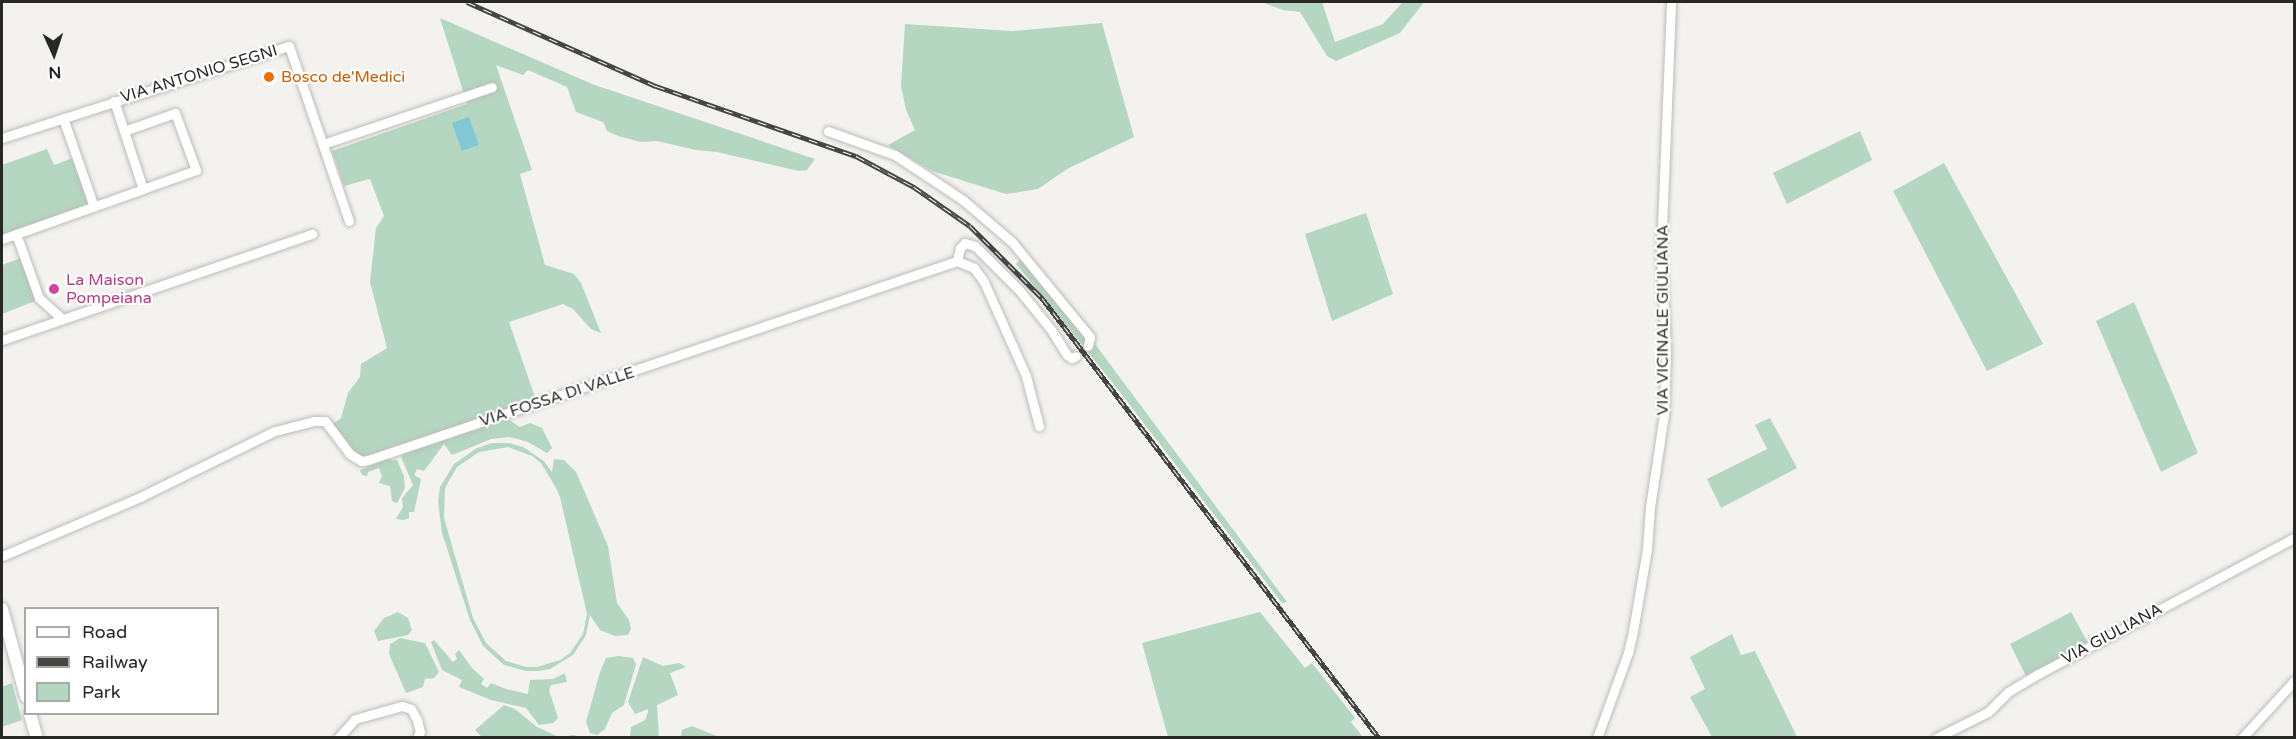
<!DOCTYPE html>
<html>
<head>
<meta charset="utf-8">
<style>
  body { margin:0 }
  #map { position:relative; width:2296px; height:739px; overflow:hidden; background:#f3f2ef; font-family:"Varela Round",sans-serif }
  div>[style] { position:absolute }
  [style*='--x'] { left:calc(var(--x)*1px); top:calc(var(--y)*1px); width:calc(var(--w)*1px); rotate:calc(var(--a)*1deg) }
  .green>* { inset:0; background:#b5d6c0 }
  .water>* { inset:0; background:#82c8d4 }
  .roads { filter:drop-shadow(0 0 2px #bdbcb9) drop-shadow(0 0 2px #bdbcb9) }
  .minor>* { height:9px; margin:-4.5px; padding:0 4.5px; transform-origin:4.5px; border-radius:4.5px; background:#fff }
  .tertiary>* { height:12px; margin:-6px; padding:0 6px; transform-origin:6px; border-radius:6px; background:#fff }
  .rail>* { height:5px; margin-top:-2.5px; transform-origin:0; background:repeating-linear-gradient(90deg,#fff 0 9px,#454544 0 18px); box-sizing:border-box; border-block:2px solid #454544 }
  .dots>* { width:16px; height:16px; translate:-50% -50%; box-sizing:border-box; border:3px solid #fff; border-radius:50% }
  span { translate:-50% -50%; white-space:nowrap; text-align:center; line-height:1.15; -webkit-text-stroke:4.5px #fff; paint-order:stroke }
  .street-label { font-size:16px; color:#272726 }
  .food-label { font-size:16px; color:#c56008 }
  .left { translate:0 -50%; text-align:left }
  .hotel-label { font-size:16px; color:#b23c85 }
  .frame { position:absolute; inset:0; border:3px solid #272726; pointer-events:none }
  .legend { position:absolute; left:24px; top:607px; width:195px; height:108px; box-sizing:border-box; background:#fff; border:2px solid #a9a9a8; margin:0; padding:8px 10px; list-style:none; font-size:18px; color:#272726 }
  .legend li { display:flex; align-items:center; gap:12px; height:30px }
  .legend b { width:30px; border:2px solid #a9a9a8 }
  .north { position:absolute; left:24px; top:24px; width:60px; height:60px; -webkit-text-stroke:4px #fff; paint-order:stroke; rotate:177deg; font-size:16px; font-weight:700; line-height:24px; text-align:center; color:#272726 }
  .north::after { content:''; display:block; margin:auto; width:21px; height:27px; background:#272726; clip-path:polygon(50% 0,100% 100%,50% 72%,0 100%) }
</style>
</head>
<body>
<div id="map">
  <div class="green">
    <div style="clip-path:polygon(1261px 2px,1322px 2px,1335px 42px,1383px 24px,1403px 2px,1424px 2px,1400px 33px,1336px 61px,1327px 56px,1300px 12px,1283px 10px)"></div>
    <div style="clip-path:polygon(440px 18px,592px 84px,815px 159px,807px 170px,799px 171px,717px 152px,696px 150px,657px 141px,641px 142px,618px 136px,607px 131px,603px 122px,576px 112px,567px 87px,528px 70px,523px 75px,496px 65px,532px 170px,520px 174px,545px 265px,574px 274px,581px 283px,601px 333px,591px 329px,573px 309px,563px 304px,509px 322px,536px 400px,363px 457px,353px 453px,333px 424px,341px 418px,348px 393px,360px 377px,361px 364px,387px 348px,370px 282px,376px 228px,384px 216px,370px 179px,344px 186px,332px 151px,467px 104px)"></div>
    <div style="clip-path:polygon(1102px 23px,1134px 137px,1067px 169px,1038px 189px,1006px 194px,932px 171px,888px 145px,915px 130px,906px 110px,901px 86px,905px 24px,1012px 31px)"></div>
    <div style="clip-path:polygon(1860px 131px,1872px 160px,1787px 204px,1773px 173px)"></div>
    <div style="clip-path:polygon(47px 149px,54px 165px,73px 158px,90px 205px,2px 237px,2px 165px)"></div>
    <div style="clip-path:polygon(1944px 163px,2043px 344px,1987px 371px,1893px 191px)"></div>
    <div style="clip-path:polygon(1366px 213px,1393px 294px,1332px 321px,1305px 234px)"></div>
    <div style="clip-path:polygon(21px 258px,35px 301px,2px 314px,2px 265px)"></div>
    <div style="clip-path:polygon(1021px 259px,1089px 340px,1090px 348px,1095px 344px,1287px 602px,1282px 603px,1116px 387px,1016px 264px)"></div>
    <div style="clip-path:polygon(2134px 302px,2198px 453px,2161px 472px,2096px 321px)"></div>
    <div style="clip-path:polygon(1770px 418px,1797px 468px,1721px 508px,1707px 479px,1767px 449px,1755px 425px)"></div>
    <div style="clip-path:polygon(508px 419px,520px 427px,530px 423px,542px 428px,552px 448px,547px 453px,528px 442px,510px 437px,491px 439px,452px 455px,444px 444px,424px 471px,417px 469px,414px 475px,421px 479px,414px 512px,409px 512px,409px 518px,404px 520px,396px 519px,403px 507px,402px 498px,413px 485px,401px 457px,403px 454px)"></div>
    <div style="clip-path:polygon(evenodd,492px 443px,509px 443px,523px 447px,544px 461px,552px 472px,554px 459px,564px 460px,576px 472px,608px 546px,617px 603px,629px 620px,631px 629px,628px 635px,615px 636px,600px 630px,590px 615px,586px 635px,573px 655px,550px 669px,538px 671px,526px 671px,504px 665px,483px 646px,470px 620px,442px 533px,438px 502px,440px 487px,454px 464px,477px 448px,492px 443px,508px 447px,532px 456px,541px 463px,555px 486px,560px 497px,587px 614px,583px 634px,570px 653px,560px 660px,537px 667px,526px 667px,506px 661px,486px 643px,473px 618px,444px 518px,445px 488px,457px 467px,479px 452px,508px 447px)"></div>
    <div style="clip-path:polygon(386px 459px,397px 460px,404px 476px,405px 488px,397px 503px,392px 501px,390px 486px,379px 483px,382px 476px,379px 468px,368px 472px,367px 476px,362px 475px,360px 470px)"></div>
    <div style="clip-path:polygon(398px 612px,408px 618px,412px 630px,408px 635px,378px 641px,374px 631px,384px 618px)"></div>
    <div style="clip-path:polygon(1260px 612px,1305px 668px,1312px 663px,1355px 718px,1351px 722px,1362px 736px,1168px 737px,1142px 643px)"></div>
    <div style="clip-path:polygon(2071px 612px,2088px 643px,2026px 676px,2010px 644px)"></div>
    <div style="clip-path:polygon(1732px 634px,1741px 655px,1755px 651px,1797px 737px,1712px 737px,1690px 697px,1705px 689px,1690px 657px)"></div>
    <div style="clip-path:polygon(400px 638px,425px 643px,439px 672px,434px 678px,425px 679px,423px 687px,406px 693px,389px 654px,390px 644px)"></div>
    <div style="clip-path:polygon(434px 640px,453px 662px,457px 659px,455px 654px,459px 650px,472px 668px,484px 679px,481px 684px,487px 688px,491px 683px,506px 689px,528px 694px,530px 680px,553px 679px,565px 673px,567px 682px,551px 685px,549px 690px,558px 718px,553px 723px,539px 725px,526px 708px,491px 700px,459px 687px,462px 680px,442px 670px,431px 642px)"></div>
    <div style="clip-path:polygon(618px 656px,633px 658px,636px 664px,624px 705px,612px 713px,605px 729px,597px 735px,590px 733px,586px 722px,600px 672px,606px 658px)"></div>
    <div style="clip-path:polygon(643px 657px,663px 666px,679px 663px,686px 667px,670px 673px,678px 695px,657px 705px,659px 737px,630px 736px,631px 727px,645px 720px,648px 712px,648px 709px,635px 714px,628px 702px)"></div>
    <div style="clip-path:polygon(12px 683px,22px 720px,2px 727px,2px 687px)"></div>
    <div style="clip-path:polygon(504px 705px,515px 709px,537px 727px,559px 737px,574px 735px,580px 737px,482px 737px,475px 730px)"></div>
    <div style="clip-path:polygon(692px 726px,719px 737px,681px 737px,682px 730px)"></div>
  </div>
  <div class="water">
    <div style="clip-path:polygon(469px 117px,479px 145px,462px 151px,452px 123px)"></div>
  </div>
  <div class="roads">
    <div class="minor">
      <div style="--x:63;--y:118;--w:94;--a:70.8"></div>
      <div style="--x:124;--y:131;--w:54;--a:-19.4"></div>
      <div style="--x:175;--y:113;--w:61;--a:69.8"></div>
      <div style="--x:196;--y:170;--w:56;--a:160.3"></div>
      <div style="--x:828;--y:131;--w:71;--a:19.7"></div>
      <div style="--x:895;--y:155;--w:82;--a:33.5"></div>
      <div style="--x:963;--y:200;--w:65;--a:40.6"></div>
      <div style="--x:1012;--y:242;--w:123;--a:50.6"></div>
      <div style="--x:1090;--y:337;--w:9;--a:103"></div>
      <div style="--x:2;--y:138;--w:301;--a:-17.8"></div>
      <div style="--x:289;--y:46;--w:185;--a:71.1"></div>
      <div style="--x:323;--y:144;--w:178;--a:-18.6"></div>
      <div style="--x:16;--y:234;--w:68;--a:70.2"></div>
      <div style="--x:39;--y:298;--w:30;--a:42"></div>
      <div style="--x:2;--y:239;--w:150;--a:-19.5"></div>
      <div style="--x:143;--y:189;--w:93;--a:-108.2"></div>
      <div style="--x:957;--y:261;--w:13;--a:-77"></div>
      <div style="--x:960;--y:248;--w:7;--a:-45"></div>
      <div style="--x:965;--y:243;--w:10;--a:17"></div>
      <div style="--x:975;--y:246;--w:64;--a:45"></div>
      <div style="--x:1020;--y:291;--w:51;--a:51.3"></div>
      <div style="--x:1052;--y:331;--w:28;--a:58"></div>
      <div style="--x:1067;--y:355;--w:6;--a:31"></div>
      <div style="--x:1072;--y:358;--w:4;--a:-27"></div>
      <div style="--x:2;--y:340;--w:328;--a:-18.9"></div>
      <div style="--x:2;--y:556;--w:150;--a:-23.1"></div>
      <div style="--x:140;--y:497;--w:150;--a:-26.1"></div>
      <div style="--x:275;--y:431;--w:40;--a:-14.4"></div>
      <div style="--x:314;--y:421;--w:11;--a:0"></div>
      <div style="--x:325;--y:421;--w:41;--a:52.9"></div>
      <div style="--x:350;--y:454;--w:13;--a:32"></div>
      <div style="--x:361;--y:461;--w:7;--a:-8"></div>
      <div style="--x:368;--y:460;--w:622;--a:-18.67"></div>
      <div style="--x:957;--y:261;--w:18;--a:22"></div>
      <div style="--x:974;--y:268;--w:17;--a:54"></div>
      <div style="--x:984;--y:282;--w:103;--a:65.9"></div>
      <div style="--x:1026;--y:376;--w:52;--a:75.4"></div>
      <div style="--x:338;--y:738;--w:25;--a:-48"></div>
      <div style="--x:355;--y:719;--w:49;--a:-15.5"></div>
      <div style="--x:402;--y:706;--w:9;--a:18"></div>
      <div style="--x:411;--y:709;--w:13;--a:61"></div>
      <div style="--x:417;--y:720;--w:12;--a:76"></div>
      <div style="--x:420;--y:732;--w:7;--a:117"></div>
      <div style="--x:1597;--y:738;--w:90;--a:-70"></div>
      <div style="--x:1628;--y:653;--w:23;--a:-77"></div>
      <div style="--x:1633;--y:631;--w:83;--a:-80.3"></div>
      <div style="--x:1647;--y:549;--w:42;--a:-85.9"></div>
      <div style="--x:1650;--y:507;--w:94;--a:-81.4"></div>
      <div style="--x:1664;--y:414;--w:64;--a:-88.2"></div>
      <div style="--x:1666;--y:350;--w:97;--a:-93"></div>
      <div style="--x:1661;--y:253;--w:251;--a:-87.7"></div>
      <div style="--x:1936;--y:738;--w:58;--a:-26.6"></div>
      <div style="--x:1988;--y:712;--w:28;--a:-45"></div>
      <div style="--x:2008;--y:692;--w:35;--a:-31"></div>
      <div style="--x:2038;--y:674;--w:290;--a:-28"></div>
      <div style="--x:2242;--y:738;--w:77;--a:-47.6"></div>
    </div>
    <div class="tertiary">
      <div style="--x:2;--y:609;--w:91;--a:74.7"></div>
      <div style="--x:30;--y:714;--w:25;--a:74"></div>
    </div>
  </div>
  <div class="rail">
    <div style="--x:467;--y:2;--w:207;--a:24"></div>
    <div style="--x:656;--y:86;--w:212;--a:19.3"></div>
    <div style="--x:856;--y:156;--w:66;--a:28.1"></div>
    <div style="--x:914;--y:187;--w:68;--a:34.9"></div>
    <div style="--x:970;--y:226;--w:102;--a:45"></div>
    <div style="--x:1042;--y:298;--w:554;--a:52.55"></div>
  </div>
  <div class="dots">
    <div style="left:269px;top:77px;background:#e8710a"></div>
    <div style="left:54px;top:289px;background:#d1479c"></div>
  </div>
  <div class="street-label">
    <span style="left:199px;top:74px;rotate:-17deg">VIA ANTONIO SEGNI</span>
    <span style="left:1663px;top:320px;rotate:-90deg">VIA VICINALE GIULIANA</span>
    <span style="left:557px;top:397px;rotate:-18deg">VIA FOSSA DI VALLE</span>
    <span style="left:2112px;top:634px;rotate:-28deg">VIA GIULIANA</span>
  </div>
  <div class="food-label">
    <span class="left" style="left:281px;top:77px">Bosco de'Medici</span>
  </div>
  <div class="hotel-label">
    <span class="left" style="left:66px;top:289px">La Maison<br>Pompeiana</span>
  </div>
  <div class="frame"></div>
  <ul class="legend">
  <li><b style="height:8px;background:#fff"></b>Road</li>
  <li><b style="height:8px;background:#454544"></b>Railway</li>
  <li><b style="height:16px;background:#b5d6c0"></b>Park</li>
  </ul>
  <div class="north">N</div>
</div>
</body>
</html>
